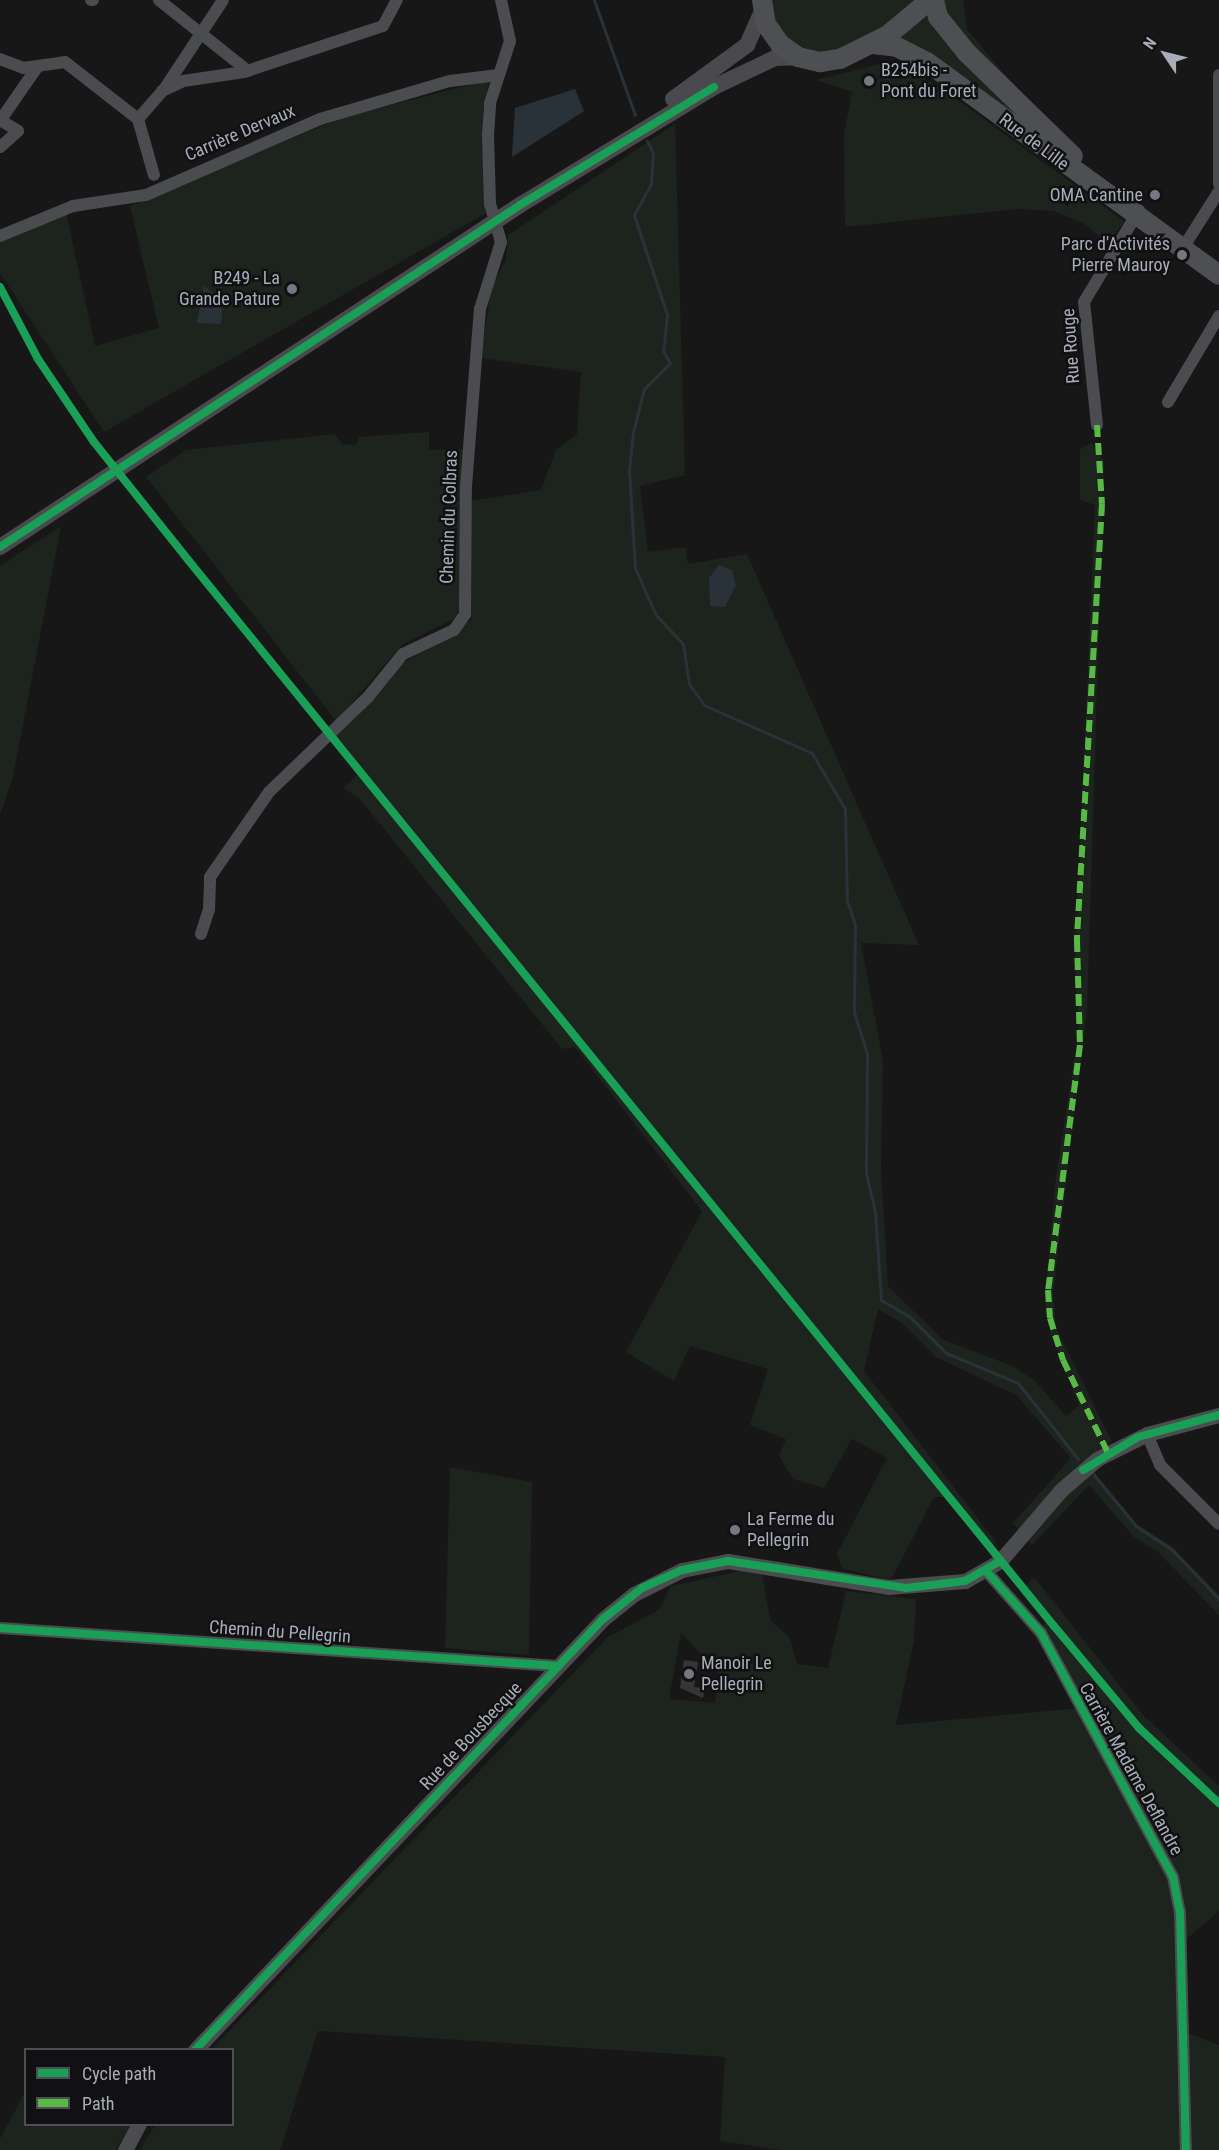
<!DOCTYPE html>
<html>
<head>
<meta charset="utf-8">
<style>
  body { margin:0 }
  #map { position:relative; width:1219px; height:2150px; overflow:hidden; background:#171717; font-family:"Roboto Condensed",sans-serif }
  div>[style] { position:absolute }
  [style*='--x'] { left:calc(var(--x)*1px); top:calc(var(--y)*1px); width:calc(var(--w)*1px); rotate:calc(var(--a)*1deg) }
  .green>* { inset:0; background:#1d241e }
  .water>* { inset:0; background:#2a3239 }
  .stream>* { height:3px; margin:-1.5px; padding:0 1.5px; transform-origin:1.5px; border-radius:1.5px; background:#2a3239 }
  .building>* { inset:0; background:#353536 }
  .minor>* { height:12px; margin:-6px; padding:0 6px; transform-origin:6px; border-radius:6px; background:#4b4c50 }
  .tertiary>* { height:15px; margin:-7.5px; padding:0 7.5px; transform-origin:7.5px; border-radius:7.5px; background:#4b4c50 }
  .secondary>* { height:16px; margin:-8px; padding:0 8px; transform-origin:8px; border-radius:8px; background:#4a4a4e }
  .primary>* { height:20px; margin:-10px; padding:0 10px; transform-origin:10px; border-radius:10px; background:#4d4f52 }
  .quiet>* { height:6px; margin-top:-3px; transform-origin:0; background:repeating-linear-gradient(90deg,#58b947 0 12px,transparent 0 18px) }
  .cycleway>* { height:8px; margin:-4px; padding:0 4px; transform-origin:4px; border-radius:4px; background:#1a9f57 }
  .dots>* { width:16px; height:16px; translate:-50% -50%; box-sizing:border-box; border:3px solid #111113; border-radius:50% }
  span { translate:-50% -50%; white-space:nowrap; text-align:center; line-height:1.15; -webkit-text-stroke:5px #111113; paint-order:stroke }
  .poi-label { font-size:18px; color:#a8adb8 }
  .left { translate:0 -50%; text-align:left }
  .right { translate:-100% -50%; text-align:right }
  .street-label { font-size:18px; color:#a8adb8 }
  .legend { position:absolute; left:24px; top:2048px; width:210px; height:78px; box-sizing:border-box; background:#111113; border:2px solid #4d4f55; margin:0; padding:8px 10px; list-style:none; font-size:18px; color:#a8adb8 }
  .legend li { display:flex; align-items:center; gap:12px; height:30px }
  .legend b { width:30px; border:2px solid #4d4f55 }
  .north { position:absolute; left:1135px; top:24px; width:60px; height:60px; -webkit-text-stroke:4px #111113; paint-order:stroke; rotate:305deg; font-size:16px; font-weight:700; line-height:24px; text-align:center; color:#a8adb8 }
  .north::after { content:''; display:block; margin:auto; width:21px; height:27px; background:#a8adb8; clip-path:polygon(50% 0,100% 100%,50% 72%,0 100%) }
</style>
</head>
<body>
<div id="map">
  <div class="green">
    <div style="clip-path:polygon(768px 0,924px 0,852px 48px,810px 54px,776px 30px)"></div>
    <div style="clip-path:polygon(940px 0,963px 0,967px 29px,1015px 87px,950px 27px)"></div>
    <div style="clip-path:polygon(930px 14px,1028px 122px,1025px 125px,897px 39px)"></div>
    <div style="clip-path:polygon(892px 61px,940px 87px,1125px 222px,1107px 243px,1085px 224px,1054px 211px,1017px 209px,845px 227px,844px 134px,852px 92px,816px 80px)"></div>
    <div style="clip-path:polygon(489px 80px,483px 111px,486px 213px,104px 432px,0 273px,0 240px,66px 212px,95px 346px,159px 328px,130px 206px,341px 118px)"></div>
    <div style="clip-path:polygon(675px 124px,685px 475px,640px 486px,648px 552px,686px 547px,688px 564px,747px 554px,919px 945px,861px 943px,883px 1061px,881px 1171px,888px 1286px,942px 1339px,1012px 1366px,1035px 1381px,1066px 1416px,1079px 1405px,1050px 1332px,1045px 1300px,1056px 1176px,1079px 1031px,1075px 966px,1095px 505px,1080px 500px,1080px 449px,1091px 443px,1104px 461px,1087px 1009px,1053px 1292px,1056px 1328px,1112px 1442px,1085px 1461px,1137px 1524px,1174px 1548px,1219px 1595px,1219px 1615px,1157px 1551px,1134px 1537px,1089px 1485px,1032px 1545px,1013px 1523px,1071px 1458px,1016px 1395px,936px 1357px,903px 1324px,878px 1309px,864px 1371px,996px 1542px,988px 1550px,945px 1497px,934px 1497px,893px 1576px,888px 1580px,842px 1568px,837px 1554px,887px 1458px,852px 1439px,824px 1488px,793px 1479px,779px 1456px,786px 1439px,750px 1425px,768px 1369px,690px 1346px,674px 1381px,626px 1352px,702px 1211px,575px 1047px,562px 1049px,359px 798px,343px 788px,358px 774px,329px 739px,399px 666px,471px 620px,471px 501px,541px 490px,556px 450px,577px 434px,581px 372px,481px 358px,491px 289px,506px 260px,508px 235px)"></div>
    <div style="clip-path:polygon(429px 432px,429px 450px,464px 449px,461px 602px,456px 618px,403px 644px,336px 721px,146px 477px,186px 450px,334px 434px,343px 444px,356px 445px,359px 437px)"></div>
    <div style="clip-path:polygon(61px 526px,13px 777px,0 815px,0 566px)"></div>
    <div style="clip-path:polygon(450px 1467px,532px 1482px,529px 1655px,445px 1648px)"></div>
    <div style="clip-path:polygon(evenodd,754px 1568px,762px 1574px,770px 1620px,790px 1638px,797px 1664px,828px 1668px,846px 1591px,916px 1599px,914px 1640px,896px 1725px,1081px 1708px,1041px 1627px,1046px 1623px,1020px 1592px,1034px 1577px,1142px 1714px,1219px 1786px,1219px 1911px,1186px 1939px,1187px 2033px,1219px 2045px,1219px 2150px,781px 2150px,720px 2141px,725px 2057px,318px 2031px,280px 2150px,140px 2150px,155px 2125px,232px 2124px,232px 2050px,212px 2049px,608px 1637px,659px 1610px,671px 1586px,754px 1568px,681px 1633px,700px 1653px,719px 1660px,715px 1703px,669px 1699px,681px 1633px)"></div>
    <div style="clip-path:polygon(25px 2092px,26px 2124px,130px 2125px,116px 2150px,0 2150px,0 2139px)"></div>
  </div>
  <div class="water">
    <div style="clip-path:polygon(575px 89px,584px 111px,512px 157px,515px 108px)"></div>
    <div style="clip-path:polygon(204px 286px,223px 301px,221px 324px,197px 323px)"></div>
    <div style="clip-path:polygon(719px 565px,732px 570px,736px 585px,725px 607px,710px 606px,709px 578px)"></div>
  </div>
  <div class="stream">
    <div style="--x:594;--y:0;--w:122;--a:70.4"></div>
    <div style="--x:647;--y:141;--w:13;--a:63"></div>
    <div style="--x:653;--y:153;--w:31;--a:94"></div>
    <div style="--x:651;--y:184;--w:35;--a:119"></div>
    <div style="--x:634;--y:215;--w:105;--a:71.7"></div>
    <div style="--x:667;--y:315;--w:36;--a:96"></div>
    <div style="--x:663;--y:351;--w:14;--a:60"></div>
    <div style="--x:670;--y:363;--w:37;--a:135"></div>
    <div style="--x:644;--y:389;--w:44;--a:104.3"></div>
    <div style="--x:633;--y:432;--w:38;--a:96"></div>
    <div style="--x:629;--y:470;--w:98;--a:86.5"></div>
    <div style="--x:635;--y:568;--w:51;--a:65.9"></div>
    <div style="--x:656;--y:615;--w:40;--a:47"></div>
    <div style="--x:683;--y:644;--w:40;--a:81.5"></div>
    <div style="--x:689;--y:684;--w:26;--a:54"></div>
    <div style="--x:704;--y:705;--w:118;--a:24"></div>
    <div style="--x:812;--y:753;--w:65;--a:59.5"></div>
    <div style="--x:845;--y:809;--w:92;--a:88.8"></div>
    <div style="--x:847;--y:901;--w:24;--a:71"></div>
    <div style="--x:855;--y:924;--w:88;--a:90.7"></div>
    <div style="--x:854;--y:1012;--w:44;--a:72.8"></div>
    <div style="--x:867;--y:1054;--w:119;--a:90.5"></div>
    <div style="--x:866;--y:1173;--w:40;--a:77"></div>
    <div style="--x:875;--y:1212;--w:88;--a:86.1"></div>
    <div style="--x:881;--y:1300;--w:32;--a:30"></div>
    <div style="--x:909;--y:1316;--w:52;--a:45"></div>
    <div style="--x:946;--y:1353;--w:78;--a:22.6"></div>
    <div style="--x:1018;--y:1383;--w:97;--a:51.7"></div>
    <div style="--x:1094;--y:1475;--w:66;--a:50.5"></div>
    <div style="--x:1136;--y:1526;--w:43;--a:33.7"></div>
    <div style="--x:1172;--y:1550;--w:68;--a:46.2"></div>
  </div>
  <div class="building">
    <div style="clip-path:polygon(684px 1660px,698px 1662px,694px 1687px,705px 1688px,703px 1698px,680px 1688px)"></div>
  </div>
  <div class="minor">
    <div style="--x:91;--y:0;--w:2;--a:0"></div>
    <div style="--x:159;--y:0;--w:114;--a:38.6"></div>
    <div style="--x:0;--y:59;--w:25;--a:21"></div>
    <div style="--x:23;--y:68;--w:42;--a:-8.1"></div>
    <div style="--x:65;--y:62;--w:93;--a:38"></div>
    <div style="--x:138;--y:119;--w:37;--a:-49"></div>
    <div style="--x:162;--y:91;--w:23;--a:-25"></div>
    <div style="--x:183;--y:81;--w:62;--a:-8.4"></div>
    <div style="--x:244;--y:72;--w:146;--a:-18.3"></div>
    <div style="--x:383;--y:26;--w:30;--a:-62"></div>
    <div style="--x:1219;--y:75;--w:109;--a:90"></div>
    <div style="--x:165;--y:88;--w:105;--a:-56.6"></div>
    <div style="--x:2;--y:118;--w:63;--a:-55.3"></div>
    <div style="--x:138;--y:119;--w:58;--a:74.1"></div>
    <div style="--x:0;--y:120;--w:21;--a:31"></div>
    <div style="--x:18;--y:131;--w:24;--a:138"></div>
    <div style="--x:0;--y:236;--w:79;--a:-22.3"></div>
    <div style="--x:73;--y:206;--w:74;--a:-8.6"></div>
    <div style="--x:146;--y:195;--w:190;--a:-23.6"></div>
    <div style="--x:320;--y:119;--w:135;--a:-16.3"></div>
    <div style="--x:450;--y:81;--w:49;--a:-7"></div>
    <div style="--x:1183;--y:248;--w:67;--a:-57.7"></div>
    <div style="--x:1168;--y:402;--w:100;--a:-59.3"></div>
    <div style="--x:1097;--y:425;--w:124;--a:-96"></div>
    <div style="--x:1084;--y:302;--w:107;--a:-59.1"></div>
    <div style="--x:201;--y:934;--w:25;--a:-72"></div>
    <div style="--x:209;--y:910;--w:33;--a:-88"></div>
    <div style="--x:210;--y:877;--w:103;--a:-55.2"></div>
    <div style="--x:269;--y:792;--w:137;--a:-43.8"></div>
    <div style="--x:368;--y:697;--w:55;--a:-50.9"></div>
    <div style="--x:403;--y:654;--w:56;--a:-25.2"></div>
    <div style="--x:454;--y:630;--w:19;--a:-55"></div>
    <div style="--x:465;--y:614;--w:128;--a:-89.6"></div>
    <div style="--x:466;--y:486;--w:178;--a:-85.5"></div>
    <div style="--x:480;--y:309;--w:70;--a:-72.6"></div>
    <div style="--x:501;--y:242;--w:40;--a:-106"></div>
    <div style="--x:490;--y:204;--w:69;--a:-91.7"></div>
    <div style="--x:488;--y:135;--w:32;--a:-86"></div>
    <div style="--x:490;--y:103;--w:65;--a:-72.1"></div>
    <div style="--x:510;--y:41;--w:42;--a:-102.4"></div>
    <div style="--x:1147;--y:1434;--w:34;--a:67"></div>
    <div style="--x:1160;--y:1465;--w:83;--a:45"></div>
    <div style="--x:987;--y:1572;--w:81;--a:48.5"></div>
    <div style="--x:1041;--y:1633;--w:277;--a:61.6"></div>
    <div style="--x:1173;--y:1877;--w:36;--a:79"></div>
    <div style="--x:1180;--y:1912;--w:238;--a:88.6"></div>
    <div style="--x:0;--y:1628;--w:559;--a:3.9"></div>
  </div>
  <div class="tertiary">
    <div style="--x:195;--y:2050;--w:593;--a:-46.57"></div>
    <div style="--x:603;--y:1619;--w:40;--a:-39"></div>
    <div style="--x:634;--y:1594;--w:54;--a:-26.6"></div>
    <div style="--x:682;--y:1570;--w:47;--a:-11.1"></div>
    <div style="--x:728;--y:1561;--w:163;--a:9.2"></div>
    <div style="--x:889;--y:1587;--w:76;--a:-4.5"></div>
    <div style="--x:965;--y:1581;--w:40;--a:-29.7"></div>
    <div style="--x:1000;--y:1561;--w:94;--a:-49.3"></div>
    <div style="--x:1061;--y:1490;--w:48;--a:-40.7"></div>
    <div style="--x:1097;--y:1459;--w:56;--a:-26.6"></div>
    <div style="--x:1147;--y:1434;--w:74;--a:-14.8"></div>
    <div style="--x:125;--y:2150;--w:30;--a:-62"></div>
  </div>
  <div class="secondary">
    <div style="--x:673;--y:99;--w:92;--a:-36.1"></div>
    <div style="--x:747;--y:45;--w:39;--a:-66"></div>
    <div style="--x:0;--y:547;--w:622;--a:-33.33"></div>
    <div style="--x:520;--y:205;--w:227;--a:-31.3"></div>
    <div style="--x:714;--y:87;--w:68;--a:-25.4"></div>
    <div style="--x:775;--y:58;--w:23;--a:-2"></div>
  </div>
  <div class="primary">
    <div style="--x:762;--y:0;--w:24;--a:81"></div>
    <div style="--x:766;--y:24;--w:24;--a:55"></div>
    <div style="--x:780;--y:44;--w:22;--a:36"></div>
    <div style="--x:798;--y:57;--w:23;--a:13"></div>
    <div style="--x:820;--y:62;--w:20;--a:-9"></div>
    <div style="--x:840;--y:59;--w:54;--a:-26.6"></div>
    <div style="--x:888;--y:35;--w:55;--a:-39.8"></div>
    <div style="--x:934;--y:0;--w:17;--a:77"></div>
    <div style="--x:938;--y:17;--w:45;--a:51.3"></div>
    <div style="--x:966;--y:52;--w:149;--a:44.2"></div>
    <div style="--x:873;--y:44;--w:24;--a:7"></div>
    <div style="--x:897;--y:47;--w:34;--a:27"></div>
    <div style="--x:927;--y:62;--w:361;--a:36.1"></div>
  </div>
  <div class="quiet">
    <div style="--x:1097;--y:425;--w:79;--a:86.4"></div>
    <div style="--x:1102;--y:504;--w:437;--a:93.3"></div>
    <div style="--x:1077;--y:940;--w:105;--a:88.4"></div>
    <div style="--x:1080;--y:1045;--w:247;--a:97.4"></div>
    <div style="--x:1048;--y:1290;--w:28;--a:86"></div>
    <div style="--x:1050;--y:1318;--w:44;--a:72.8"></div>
    <div style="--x:1063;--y:1360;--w:103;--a:64.2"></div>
  </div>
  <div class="cycleway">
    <div style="--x:0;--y:287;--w:81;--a:62.2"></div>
    <div style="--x:38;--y:359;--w:100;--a:56"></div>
    <div style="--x:94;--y:442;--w:152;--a:51.4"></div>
    <div style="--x:189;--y:561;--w:1372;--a:50.92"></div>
    <div style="--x:1054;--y:1626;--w:133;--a:50.2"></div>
    <div style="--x:1139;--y:1728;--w:110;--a:43.2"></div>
    <div style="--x:0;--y:547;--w:622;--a:-33.33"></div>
    <div style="--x:520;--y:205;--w:227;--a:-31.3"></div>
    <div style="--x:1083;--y:1470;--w:64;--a:-31"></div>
    <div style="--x:1138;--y:1437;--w:84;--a:-15.2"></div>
    <div style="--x:987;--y:1572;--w:81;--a:48.5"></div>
    <div style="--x:1041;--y:1633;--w:277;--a:61.6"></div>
    <div style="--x:1173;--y:1877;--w:36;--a:79"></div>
    <div style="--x:1180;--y:1912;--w:238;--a:88.6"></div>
    <div style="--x:0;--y:1628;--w:559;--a:3.9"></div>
    <div style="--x:195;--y:2050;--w:593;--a:-46.57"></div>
    <div style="--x:603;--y:1619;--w:50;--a:-38.5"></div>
    <div style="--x:642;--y:1588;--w:44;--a:-24.2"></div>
    <div style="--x:682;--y:1570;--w:47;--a:-11.1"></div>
    <div style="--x:728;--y:1561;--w:180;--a:8.6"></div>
    <div style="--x:906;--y:1588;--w:59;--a:-6.8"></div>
    <div style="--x:965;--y:1581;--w:40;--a:-29.7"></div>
  </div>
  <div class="dots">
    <div style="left:869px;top:81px;background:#757880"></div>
    <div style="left:1155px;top:195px;background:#757880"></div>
    <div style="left:1182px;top:255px;background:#757880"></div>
    <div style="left:292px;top:289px;background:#757880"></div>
    <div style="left:735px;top:1530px;background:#757880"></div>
    <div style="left:689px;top:1674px;background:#757880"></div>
  </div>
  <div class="poi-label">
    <span class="left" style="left:881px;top:81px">B254bis -<br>Pont du Foret</span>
    <span class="right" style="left:1143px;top:195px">OMA Cantine</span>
    <span class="right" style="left:1170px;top:255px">Parc d'Activités<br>Pierre Mauroy</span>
    <span class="right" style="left:280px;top:289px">B249 - La<br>Grande Pature</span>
    <span class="left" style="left:747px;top:1530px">La Ferme du<br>Pellegrin</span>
    <span class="left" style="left:701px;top:1674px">Manoir Le<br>Pellegrin</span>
  </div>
  <div class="street-label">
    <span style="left:240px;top:133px;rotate:-23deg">Carrière Dervaux</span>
    <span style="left:1034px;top:142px;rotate:37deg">Rue de Lille</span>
    <span style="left:1071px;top:346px;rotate:-94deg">Rue Rouge</span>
    <span style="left:449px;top:517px;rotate:-88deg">Chemin du Colbras</span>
    <span style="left:280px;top:1632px;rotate:4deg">Chemin du Pellegrin</span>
    <span style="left:471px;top:1736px;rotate:-47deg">Rue de Bousbecque</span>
    <span style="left:1131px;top:1769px;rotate:61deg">Carrière Madame Deflandre</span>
  </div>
  <ul class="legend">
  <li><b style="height:8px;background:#1a9f57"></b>Cycle path</li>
  <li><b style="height:8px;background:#58b947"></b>Path</li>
  </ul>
  <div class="north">N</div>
</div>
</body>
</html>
